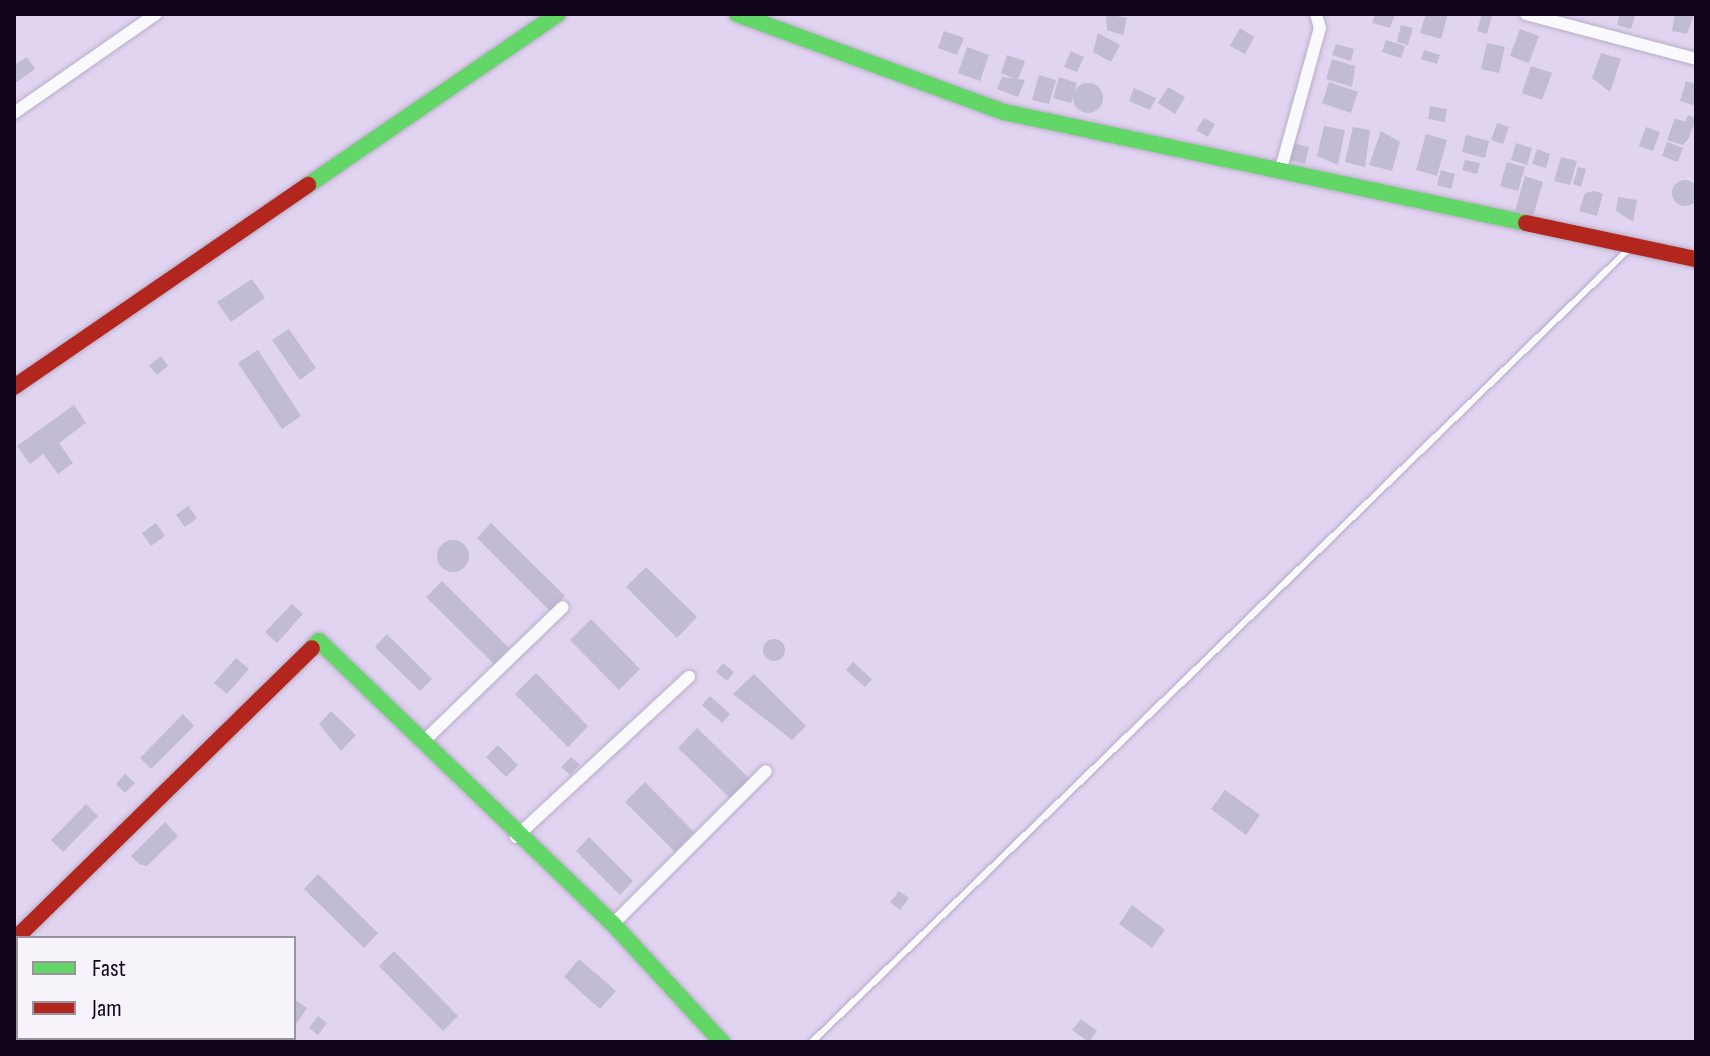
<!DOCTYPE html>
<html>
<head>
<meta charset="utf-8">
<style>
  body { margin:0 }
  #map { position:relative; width:1710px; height:1056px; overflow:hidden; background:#e1d4f1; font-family:"Sofia Sans Condensed",sans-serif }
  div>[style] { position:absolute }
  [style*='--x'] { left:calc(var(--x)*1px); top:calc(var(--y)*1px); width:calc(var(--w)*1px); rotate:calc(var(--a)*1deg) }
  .building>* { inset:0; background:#c1bbd4 }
  .round { border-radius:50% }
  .roads { filter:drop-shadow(0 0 2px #b8adc6) drop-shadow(0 0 2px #b8adc6) }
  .lane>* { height:6px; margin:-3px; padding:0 3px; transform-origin:3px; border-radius:3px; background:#faf9fd }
  .street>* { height:12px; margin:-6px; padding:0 6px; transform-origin:6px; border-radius:6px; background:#faf9fd }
  .fast>* { height:16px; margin:-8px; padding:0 8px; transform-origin:8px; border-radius:8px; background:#63d668 }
  .jam>* { height:16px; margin:-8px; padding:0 8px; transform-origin:8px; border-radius:8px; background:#b3261e }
  span { translate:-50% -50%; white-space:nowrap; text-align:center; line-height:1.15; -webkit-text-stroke:7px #f6f3fa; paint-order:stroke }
  .frame { position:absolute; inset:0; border:16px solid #10051b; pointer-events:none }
  .legend { position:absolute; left:16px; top:936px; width:280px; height:104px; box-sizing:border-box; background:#f6f3fa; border:2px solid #9a94a1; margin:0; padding:10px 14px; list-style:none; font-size:24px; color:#10051b }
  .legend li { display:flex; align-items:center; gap:16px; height:40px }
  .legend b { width:40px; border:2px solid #9a94a1 }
</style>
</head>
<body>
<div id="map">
  <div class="building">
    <div style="clip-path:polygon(1106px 14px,1127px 18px,1123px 35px,1107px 30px)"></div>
    <div style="clip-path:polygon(1375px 14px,1395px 14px,1390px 28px,1372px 23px)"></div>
    <div style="clip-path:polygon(1426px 14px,1448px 14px,1441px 39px,1420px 33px)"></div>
    <div style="clip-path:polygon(1482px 14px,1492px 16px,1487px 34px,1477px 31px)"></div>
    <div style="clip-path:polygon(1620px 14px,1635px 15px,1631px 29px,1617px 25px)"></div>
    <div style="clip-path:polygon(1675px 14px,1694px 14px,1687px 34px,1672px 31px)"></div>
    <div style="clip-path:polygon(1401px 25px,1413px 28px,1408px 45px,1397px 42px)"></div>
    <div style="clip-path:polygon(1240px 28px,1254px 37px,1245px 54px,1230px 46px)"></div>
    <div style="clip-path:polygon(1520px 29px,1539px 36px,1529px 63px,1510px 56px)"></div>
    <div style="clip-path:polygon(944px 31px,964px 38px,957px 55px,938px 48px)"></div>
    <div style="clip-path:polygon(1098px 33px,1120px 45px,1111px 62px,1093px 52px)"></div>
    <div style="clip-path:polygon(1386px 40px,1405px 46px,1401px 58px,1382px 52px)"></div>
    <div style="clip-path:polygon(1487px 43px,1505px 47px,1499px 73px,1481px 69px)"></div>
    <div style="clip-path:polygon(1336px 44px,1354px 49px,1351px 61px,1332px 55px)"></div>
    <div style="clip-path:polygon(967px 47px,989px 55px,980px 81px,958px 73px)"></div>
    <div style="clip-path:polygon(1424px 50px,1440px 55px,1437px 64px,1421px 59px)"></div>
    <div style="clip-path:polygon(1071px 51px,1084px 57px,1077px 72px,1064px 67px)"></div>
    <div style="clip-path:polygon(1601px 53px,1621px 59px,1610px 92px,1592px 78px)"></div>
    <div style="clip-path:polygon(1007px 55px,1025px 61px,1018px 80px,1001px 73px)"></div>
    <div style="clip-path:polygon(27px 57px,35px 69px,14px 84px,14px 65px)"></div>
    <div style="clip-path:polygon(1332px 59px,1355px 66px,1352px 87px,1326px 79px)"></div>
    <div style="clip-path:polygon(1531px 66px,1552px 73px,1542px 100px,1522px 93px)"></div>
    <div style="clip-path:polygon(1039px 75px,1056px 80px,1049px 104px,1032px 100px)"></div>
    <div style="clip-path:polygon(1002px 77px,1025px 80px,1018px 97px,997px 89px)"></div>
    <div style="clip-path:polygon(1059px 77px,1077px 83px,1071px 103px,1053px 98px)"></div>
    <div style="clip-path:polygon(1686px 81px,1696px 84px,1696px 106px,1680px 101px)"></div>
    <div style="clip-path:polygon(1329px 82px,1358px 92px,1351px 113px,1322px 103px)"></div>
    <div class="round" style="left:1073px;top:83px;width:30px;height:30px"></div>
    <div style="clip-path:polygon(1168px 87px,1185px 97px,1175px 114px,1158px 103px)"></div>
    <div style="clip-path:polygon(1134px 88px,1156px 98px,1150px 110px,1129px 101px)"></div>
    <div style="clip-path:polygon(1430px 106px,1447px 109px,1445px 122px,1428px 119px)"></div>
    <div style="clip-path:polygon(1688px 115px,1696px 118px,1689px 138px,1683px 145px,1667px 140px,1675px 118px,1685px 122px)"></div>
    <div style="clip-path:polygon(1204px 118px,1215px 124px,1208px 137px,1196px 130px)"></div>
    <div style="clip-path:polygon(1497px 123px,1509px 127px,1503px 144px,1491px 140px)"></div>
    <div style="clip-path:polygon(1324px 126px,1345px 130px,1338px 165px,1317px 156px)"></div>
    <div style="clip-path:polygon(1353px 127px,1370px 130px,1365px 167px,1345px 162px)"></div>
    <div style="clip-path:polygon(1646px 127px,1660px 132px,1653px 151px,1639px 146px)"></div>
    <div style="clip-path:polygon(1381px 131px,1400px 142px,1392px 171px,1369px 165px)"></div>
    <div style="clip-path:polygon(1426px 134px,1447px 140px,1437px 176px,1416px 170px)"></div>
    <div style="clip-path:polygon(1466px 135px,1489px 141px,1485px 158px,1462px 152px)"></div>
    <div style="clip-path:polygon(1667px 142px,1683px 148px,1678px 162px,1662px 156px)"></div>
    <div style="clip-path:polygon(1292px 143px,1309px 147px,1305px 164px,1288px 160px)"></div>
    <div style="clip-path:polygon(1516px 143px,1532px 148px,1527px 165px,1511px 160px)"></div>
    <div style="clip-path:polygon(1537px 149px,1550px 154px,1546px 168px,1532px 164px)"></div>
    <div style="clip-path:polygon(1561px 157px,1577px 161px,1570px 185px,1554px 181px)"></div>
    <div style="clip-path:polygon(1465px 160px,1480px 163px,1477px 174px,1462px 170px)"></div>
    <div style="clip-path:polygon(1507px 162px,1525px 167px,1518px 191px,1500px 186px)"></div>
    <div style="clip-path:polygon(1578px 167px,1586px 169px,1581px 187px,1573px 184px)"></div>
    <div style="clip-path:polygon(1441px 170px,1455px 174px,1451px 189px,1437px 185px)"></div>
    <div style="clip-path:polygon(1525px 176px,1543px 182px,1533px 216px,1515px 211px)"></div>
    <div class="round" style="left:1672px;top:180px;width:26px;height:26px"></div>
    <div style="clip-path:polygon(1595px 191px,1603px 194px,1597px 216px,1579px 211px,1585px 193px)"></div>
    <div style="clip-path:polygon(1618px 197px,1637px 200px,1633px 222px,1616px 211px)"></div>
    <div style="clip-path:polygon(252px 279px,265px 298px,231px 322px,217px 302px)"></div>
    <div style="clip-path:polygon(289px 329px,316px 368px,300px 380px,272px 340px)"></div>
    <div style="clip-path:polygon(258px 350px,301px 416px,282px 429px,238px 363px)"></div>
    <div style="clip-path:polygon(161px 356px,168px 366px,157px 375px,149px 366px)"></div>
    <div style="clip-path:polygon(74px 405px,86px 423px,59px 443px,73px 463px,58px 474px,43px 454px,30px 464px,17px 446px)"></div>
    <div style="clip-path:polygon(188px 506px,197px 518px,185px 527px,176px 515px)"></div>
    <div style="clip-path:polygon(156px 523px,165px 536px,151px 546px,142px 533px)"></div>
    <div style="clip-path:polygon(491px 523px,565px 596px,550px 611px,477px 538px)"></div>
    <div class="round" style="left:437px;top:540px;width:32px;height:32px"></div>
    <div style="clip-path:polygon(646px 567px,697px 617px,677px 638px,626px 587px)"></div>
    <div style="clip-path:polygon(442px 581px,509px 648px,494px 664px,426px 597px)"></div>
    <div style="clip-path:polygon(292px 604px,303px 614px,277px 643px,265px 632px)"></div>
    <div style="clip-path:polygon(591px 619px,640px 669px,619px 690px,570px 640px)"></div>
    <div style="clip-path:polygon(387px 634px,432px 679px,420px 691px,375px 647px)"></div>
    <div class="round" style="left:763px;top:639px;width:22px;height:22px"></div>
    <div style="clip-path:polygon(236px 658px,249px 669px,227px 694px,214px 683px)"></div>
    <div style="clip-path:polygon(853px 662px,872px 679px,865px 687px,846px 670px)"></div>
    <div style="clip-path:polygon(723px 663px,734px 672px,727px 681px,716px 672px)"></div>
    <div style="clip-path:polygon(536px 673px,588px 726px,568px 747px,515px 694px)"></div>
    <div style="clip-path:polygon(754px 674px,806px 726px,792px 740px,733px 694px)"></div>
    <div style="clip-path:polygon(710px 696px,730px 714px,722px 723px,702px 705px)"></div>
    <div style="clip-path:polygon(331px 711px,356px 735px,341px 751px,319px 724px)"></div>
    <div style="clip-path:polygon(183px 714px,194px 726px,151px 769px,140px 758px)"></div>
    <div style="clip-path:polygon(697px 728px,750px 779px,731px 799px,678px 748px)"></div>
    <div style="clip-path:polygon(498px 745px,518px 765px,506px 777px,486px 757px)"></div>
    <div style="clip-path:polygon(571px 757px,580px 765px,570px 775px,561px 767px)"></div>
    <div style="clip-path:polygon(125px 774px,135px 783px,125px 793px,116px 784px)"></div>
    <div style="clip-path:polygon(645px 782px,694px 832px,675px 852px,625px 802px)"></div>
    <div style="clip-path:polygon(1225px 790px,1260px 815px,1246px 835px,1211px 809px)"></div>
    <div style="clip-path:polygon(86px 804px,98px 816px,63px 852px,51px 840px)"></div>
    <div style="clip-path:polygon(165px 822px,178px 836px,147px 866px,139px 864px,131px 856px)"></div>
    <div style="clip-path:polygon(589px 837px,633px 881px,620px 895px,576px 851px)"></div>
    <div style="clip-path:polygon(318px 874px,378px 933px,364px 948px,304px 889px)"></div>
    <div style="clip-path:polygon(899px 891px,909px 898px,900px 910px,890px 902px)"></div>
    <div style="clip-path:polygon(1132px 905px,1165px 930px,1152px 948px,1119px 924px)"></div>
    <div style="clip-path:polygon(394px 951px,458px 1016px,443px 1031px,379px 966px)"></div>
    <div style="clip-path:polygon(579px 959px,616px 991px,600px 1009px,564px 977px)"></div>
    <div style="clip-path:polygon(294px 999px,307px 1008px,297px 1023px,294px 1020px)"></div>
    <div style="clip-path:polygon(318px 1016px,327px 1023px,318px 1035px,309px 1028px)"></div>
    <div style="clip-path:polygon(1081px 1019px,1097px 1031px,1089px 1042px,1072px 1030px)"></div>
  </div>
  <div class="roads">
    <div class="lane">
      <div style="--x:812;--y:1042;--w:1140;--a:-44.15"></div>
    </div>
    <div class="street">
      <div style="--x:1526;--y:14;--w:176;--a:14.8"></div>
      <div style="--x:14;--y:113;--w:173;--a:-34.9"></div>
      <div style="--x:1280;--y:172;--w:149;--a:-74.5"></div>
      <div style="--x:1320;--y:28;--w:15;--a:-106"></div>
      <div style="--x:423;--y:742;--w:194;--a:-44"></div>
      <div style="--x:516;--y:837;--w:236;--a:-42.8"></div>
      <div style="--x:613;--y:924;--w:216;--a:-45"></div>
    </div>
    <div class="fast">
      <div style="--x:737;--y:14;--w:284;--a:20.2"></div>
      <div style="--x:1004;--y:112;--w:534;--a:12"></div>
      <div style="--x:308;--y:185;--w:303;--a:-34.4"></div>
      <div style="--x:312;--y:648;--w:10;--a:-45"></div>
      <div style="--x:319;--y:641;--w:408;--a:43.9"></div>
      <div style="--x:613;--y:924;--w:161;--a:47.3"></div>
    </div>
    <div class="jam">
      <div style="--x:1526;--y:223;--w:174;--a:12"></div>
      <div style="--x:14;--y:387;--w:357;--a:-34.5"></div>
      <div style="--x:14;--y:940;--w:417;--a:-44.4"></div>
    </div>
  </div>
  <div class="frame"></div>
  <ul class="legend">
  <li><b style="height:10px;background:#63d668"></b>Fast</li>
  <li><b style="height:10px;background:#b3261e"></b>Jam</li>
  </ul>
</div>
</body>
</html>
